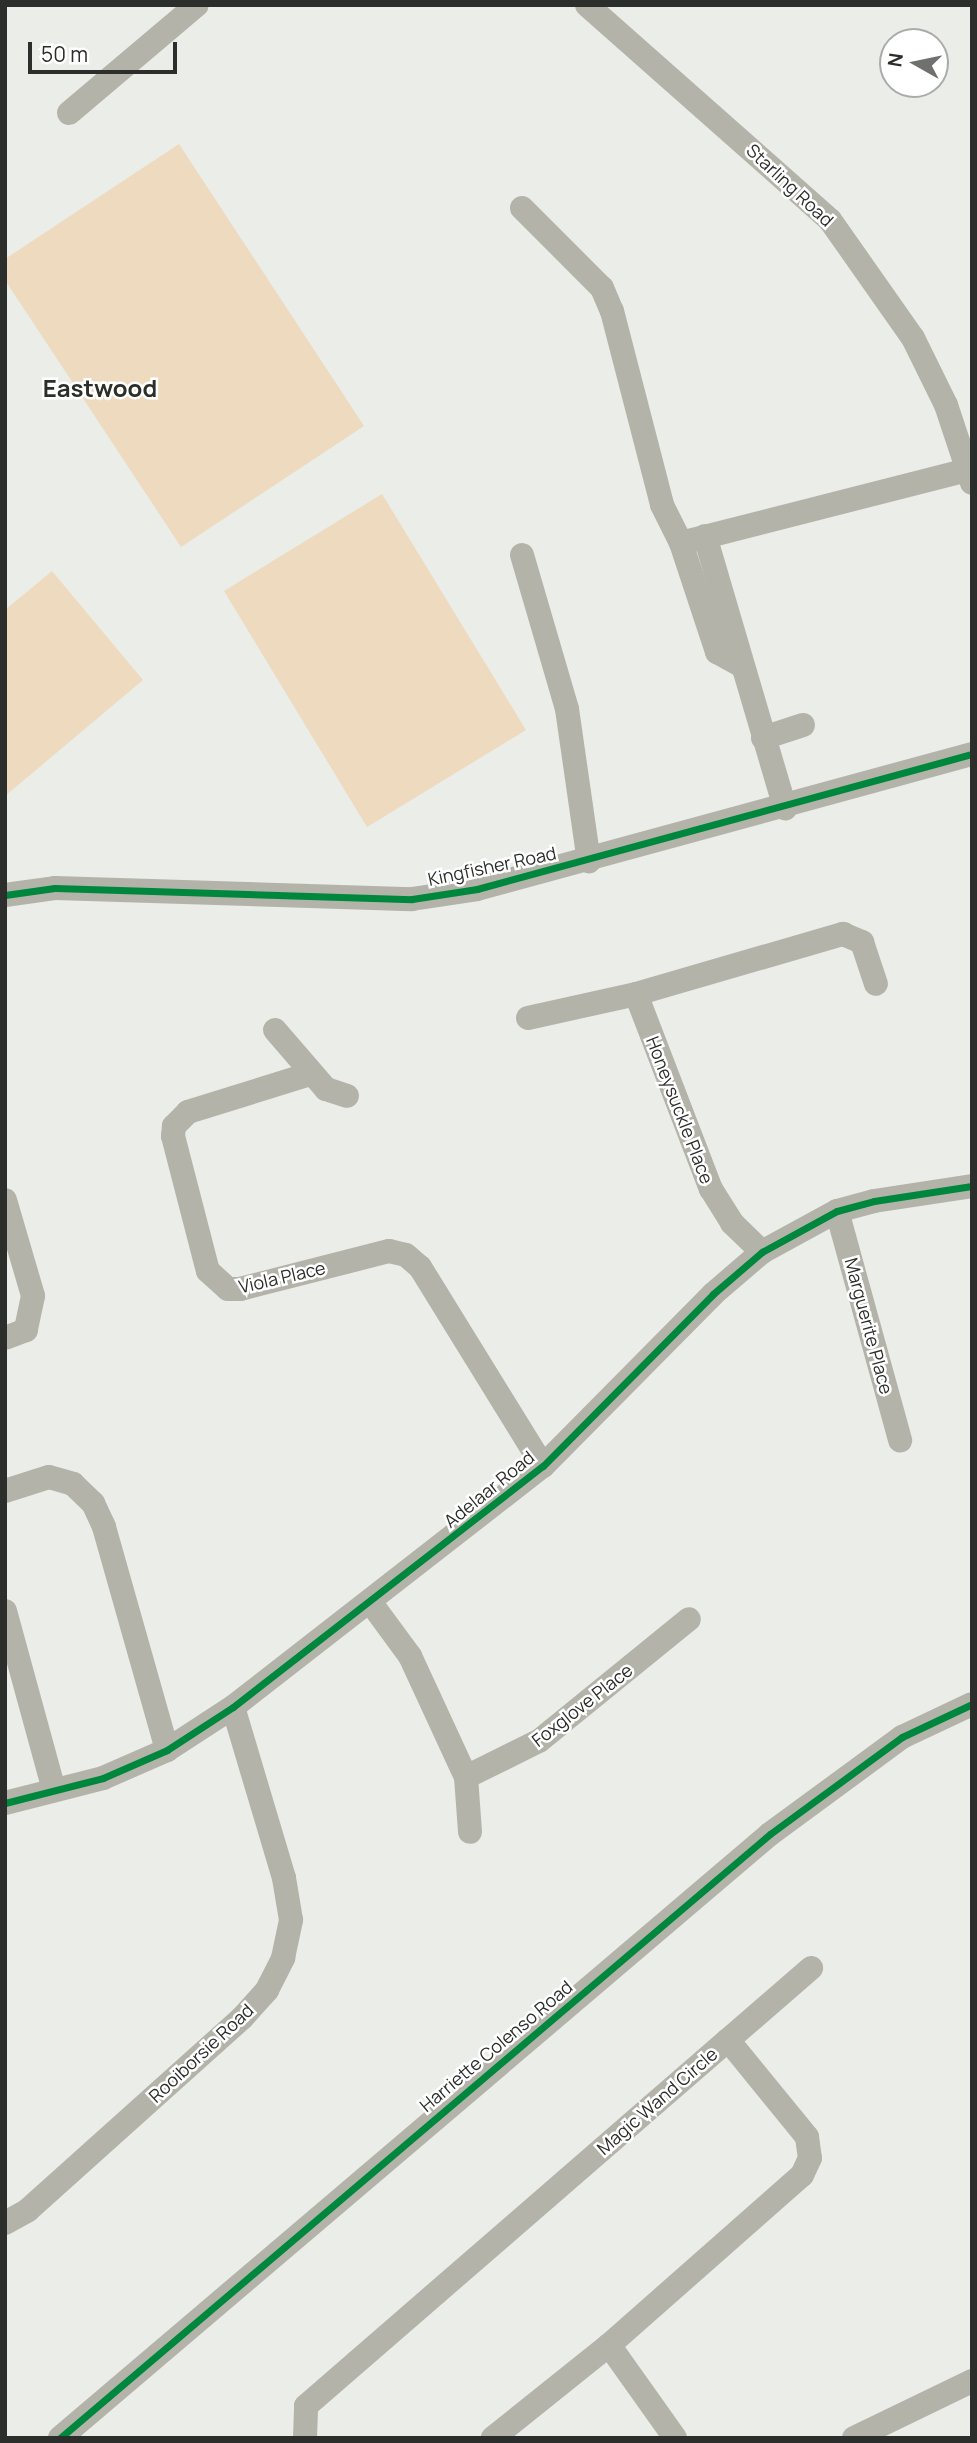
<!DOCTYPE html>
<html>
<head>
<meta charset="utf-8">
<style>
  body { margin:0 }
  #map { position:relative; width:977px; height:2443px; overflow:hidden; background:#eaede8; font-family:Manrope,sans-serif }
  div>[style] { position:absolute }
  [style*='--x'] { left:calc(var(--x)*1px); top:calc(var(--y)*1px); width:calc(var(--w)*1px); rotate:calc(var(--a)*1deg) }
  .green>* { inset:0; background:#eedabe }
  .minor>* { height:24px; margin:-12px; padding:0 12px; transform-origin:12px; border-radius:12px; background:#b4b3aa }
  .cycleway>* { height:7px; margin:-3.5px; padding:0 3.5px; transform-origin:3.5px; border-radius:3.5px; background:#00873e }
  span { translate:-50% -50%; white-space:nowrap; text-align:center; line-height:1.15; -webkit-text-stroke:5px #fff; paint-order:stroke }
  .street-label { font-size:18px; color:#2c2e2b }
  .district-label { font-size:24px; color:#2b2f28; font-weight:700 }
  .frame { position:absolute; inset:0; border:7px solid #2c2e2b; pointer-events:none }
  .north { position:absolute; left:879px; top:28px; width:70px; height:70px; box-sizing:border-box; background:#fff; border:2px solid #ababaa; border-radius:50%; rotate:279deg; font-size:19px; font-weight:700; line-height:28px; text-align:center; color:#2c2e2b }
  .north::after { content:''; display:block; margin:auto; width:24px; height:32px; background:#6e716d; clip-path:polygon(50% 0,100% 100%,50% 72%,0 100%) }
  .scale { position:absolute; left:28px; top:42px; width:149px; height:32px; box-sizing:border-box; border:4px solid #2c2e2b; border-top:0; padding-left:9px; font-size:21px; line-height:24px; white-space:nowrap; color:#2c2e2b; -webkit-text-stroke:5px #fff; paint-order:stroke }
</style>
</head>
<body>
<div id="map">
  <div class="green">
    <div style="clip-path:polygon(179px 144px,364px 426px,181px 547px,5px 280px,5px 259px)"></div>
    <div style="clip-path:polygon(382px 494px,526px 730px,367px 827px,224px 591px)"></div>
    <div style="clip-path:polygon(52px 571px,143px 680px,5px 796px,5px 610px)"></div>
  </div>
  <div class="minor">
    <div style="--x:587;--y:5;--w:324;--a:41.5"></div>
    <div style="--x:830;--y:220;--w:144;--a:54.9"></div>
    <div style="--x:913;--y:338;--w:75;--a:63.8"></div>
    <div style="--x:946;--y:405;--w:82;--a:71.6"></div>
    <div style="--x:69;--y:113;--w:167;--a:-40.2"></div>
    <div style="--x:522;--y:208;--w:113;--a:45"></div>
    <div style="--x:602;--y:288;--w:25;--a:67"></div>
    <div style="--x:612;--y:311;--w:200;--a:75.5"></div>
    <div style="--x:662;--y:505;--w:42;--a:63.4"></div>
    <div style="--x:681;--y:543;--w:295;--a:-14.3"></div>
    <div style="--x:705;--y:536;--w:284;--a:73.6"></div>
    <div style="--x:681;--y:543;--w:115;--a:71.7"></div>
    <div style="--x:717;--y:652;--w:29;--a:29"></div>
    <div style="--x:522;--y:555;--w:160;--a:73.7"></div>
    <div style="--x:567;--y:709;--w:154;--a:81.8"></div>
    <div style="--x:763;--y:738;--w:42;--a:-18"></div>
    <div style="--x:5;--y:895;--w:50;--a:-8"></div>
    <div style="--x:55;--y:888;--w:357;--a:1.8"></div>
    <div style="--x:412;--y:899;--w:66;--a:-8.7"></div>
    <div style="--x:477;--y:889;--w:513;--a:-15.26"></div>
    <div style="--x:636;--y:994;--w:209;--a:69"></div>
    <div style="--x:711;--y:1189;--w:40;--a:58"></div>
    <div style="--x:732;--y:1223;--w:42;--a:44"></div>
    <div style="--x:528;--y:1018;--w:111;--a:-12.5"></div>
    <div style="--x:636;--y:994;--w:216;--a:-16.2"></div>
    <div style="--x:843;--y:934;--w:21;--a:23"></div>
    <div style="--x:862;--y:942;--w:44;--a:71.6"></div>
    <div style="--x:275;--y:1030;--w:78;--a:49.2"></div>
    <div style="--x:326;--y:1089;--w:22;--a:18"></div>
    <div style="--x:310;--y:1074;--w:128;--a:162.7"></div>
    <div style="--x:188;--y:1112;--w:20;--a:135"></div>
    <div style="--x:174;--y:1126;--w:10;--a:96"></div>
    <div style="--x:173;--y:1136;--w:139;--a:75.5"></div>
    <div style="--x:208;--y:1271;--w:27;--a:42"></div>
    <div style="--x:228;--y:1289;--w:12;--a:0"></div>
    <div style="--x:240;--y:1289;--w:154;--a:-14.3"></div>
    <div style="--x:389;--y:1251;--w:17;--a:13"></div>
    <div style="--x:406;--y:1255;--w:18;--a:41"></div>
    <div style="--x:420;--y:1267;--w:234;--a:58.3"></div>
    <div style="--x:5;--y:1200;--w:100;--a:73.7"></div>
    <div style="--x:33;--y:1296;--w:35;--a:102"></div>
    <div style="--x:26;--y:1330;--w:22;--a:159"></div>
    <div style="--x:837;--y:1211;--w:238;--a:74.6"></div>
    <div style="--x:5;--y:1491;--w:46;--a:-17.7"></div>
    <div style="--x:49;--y:1477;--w:25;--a:16"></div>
    <div style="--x:73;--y:1484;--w:28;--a:44"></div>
    <div style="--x:93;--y:1503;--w:26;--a:65"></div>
    <div style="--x:104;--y:1527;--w:232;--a:74.2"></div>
    <div style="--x:371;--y:1603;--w:66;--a:53.7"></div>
    <div style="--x:410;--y:1656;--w:133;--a:65.2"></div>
    <div style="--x:466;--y:1777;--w:55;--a:85.8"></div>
    <div style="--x:5;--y:1611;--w:186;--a:74.7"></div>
    <div style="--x:466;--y:1777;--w:81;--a:-26.3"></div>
    <div style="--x:539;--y:1741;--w:193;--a:-39.1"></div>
    <div style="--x:5;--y:1803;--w:101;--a:-14.3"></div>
    <div style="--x:103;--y:1778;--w:70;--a:-23.6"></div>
    <div style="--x:167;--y:1750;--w:79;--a:-33.1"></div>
    <div style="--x:233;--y:1707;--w:393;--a:-37.9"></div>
    <div style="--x:543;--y:1466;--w:242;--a:-45.3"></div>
    <div style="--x:713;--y:1294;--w:65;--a:-40.6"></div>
    <div style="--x:762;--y:1252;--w:85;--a:-28.7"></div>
    <div style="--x:837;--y:1211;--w:38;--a:-15"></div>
    <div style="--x:874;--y:1201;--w:99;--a:-8.7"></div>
    <div style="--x:728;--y:2040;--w:110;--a:-40.9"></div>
    <div style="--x:5;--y:2223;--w:26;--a:-29"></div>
    <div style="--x:28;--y:2210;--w:288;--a:-41.9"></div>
    <div style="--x:242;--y:2018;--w:38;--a:-48"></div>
    <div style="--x:267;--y:1990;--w:36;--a:-63"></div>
    <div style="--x:283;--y:1958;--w:39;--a:-78"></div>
    <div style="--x:291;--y:1920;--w:43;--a:-99.5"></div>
    <div style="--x:284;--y:1878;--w:178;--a:-106.6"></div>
    <div style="--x:609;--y:2345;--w:114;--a:54.6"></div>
    <div style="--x:60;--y:2438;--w:932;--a:-40.39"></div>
    <div style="--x:770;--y:1834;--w:164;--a:-36.3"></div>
    <div style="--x:902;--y:1737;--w:77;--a:-25.2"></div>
    <div style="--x:305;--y:2438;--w:32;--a:-88"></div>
    <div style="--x:306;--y:2406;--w:559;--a:-40.94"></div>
    <div style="--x:728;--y:2040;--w:125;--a:50.8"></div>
    <div style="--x:807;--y:2137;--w:21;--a:82"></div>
    <div style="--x:810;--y:2158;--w:19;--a:115"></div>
    <div style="--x:802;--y:2175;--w:257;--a:138.6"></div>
    <div style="--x:609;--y:2345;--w:149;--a:141.3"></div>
    <div style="--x:854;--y:2438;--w:131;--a:-25.8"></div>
  </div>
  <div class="cycleway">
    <div style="--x:5;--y:895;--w:50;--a:-8"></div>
    <div style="--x:55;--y:888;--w:357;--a:1.8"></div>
    <div style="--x:412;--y:899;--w:66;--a:-8.7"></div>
    <div style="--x:477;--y:889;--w:513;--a:-15.26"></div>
    <div style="--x:5;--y:1803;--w:101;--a:-14.3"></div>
    <div style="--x:103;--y:1778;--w:70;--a:-23.6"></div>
    <div style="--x:167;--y:1750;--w:79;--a:-33.1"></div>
    <div style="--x:233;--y:1707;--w:393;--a:-37.9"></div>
    <div style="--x:543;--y:1466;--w:242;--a:-45.3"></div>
    <div style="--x:713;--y:1294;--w:65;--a:-40.6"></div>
    <div style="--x:762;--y:1252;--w:85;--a:-28.7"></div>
    <div style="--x:837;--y:1211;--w:38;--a:-15"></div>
    <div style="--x:874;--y:1201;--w:99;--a:-8.7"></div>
    <div style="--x:60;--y:2438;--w:932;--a:-40.39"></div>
    <div style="--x:770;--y:1834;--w:164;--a:-36.3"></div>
    <div style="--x:902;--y:1737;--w:77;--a:-25.2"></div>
  </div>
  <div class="street-label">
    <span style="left:790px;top:185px;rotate:43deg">Starling Road</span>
    <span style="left:492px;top:866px;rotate:-12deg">Kingfisher Road</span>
    <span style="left:680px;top:1110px;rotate:69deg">Honeysuckle Place</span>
    <span style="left:282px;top:1277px;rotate:-13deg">Viola Place</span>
    <span style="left:869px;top:1326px;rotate:75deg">Marguerite Place</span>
    <span style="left:489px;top:1489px;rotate:-39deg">Adelaar Road</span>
    <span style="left:582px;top:1705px;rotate:-38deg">Foxglove Place</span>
    <span style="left:496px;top:2046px;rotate:-40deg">Harriette Colenso Road</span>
    <span style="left:201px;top:2053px;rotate:-43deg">Rooiborsie Road</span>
    <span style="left:657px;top:2101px;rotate:-41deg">Magic Wand Circle</span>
  </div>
  <div class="district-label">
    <span style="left:100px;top:388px">Eastwood</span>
  </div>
  <div class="frame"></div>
  <div class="north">N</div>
  <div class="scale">50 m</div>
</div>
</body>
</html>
